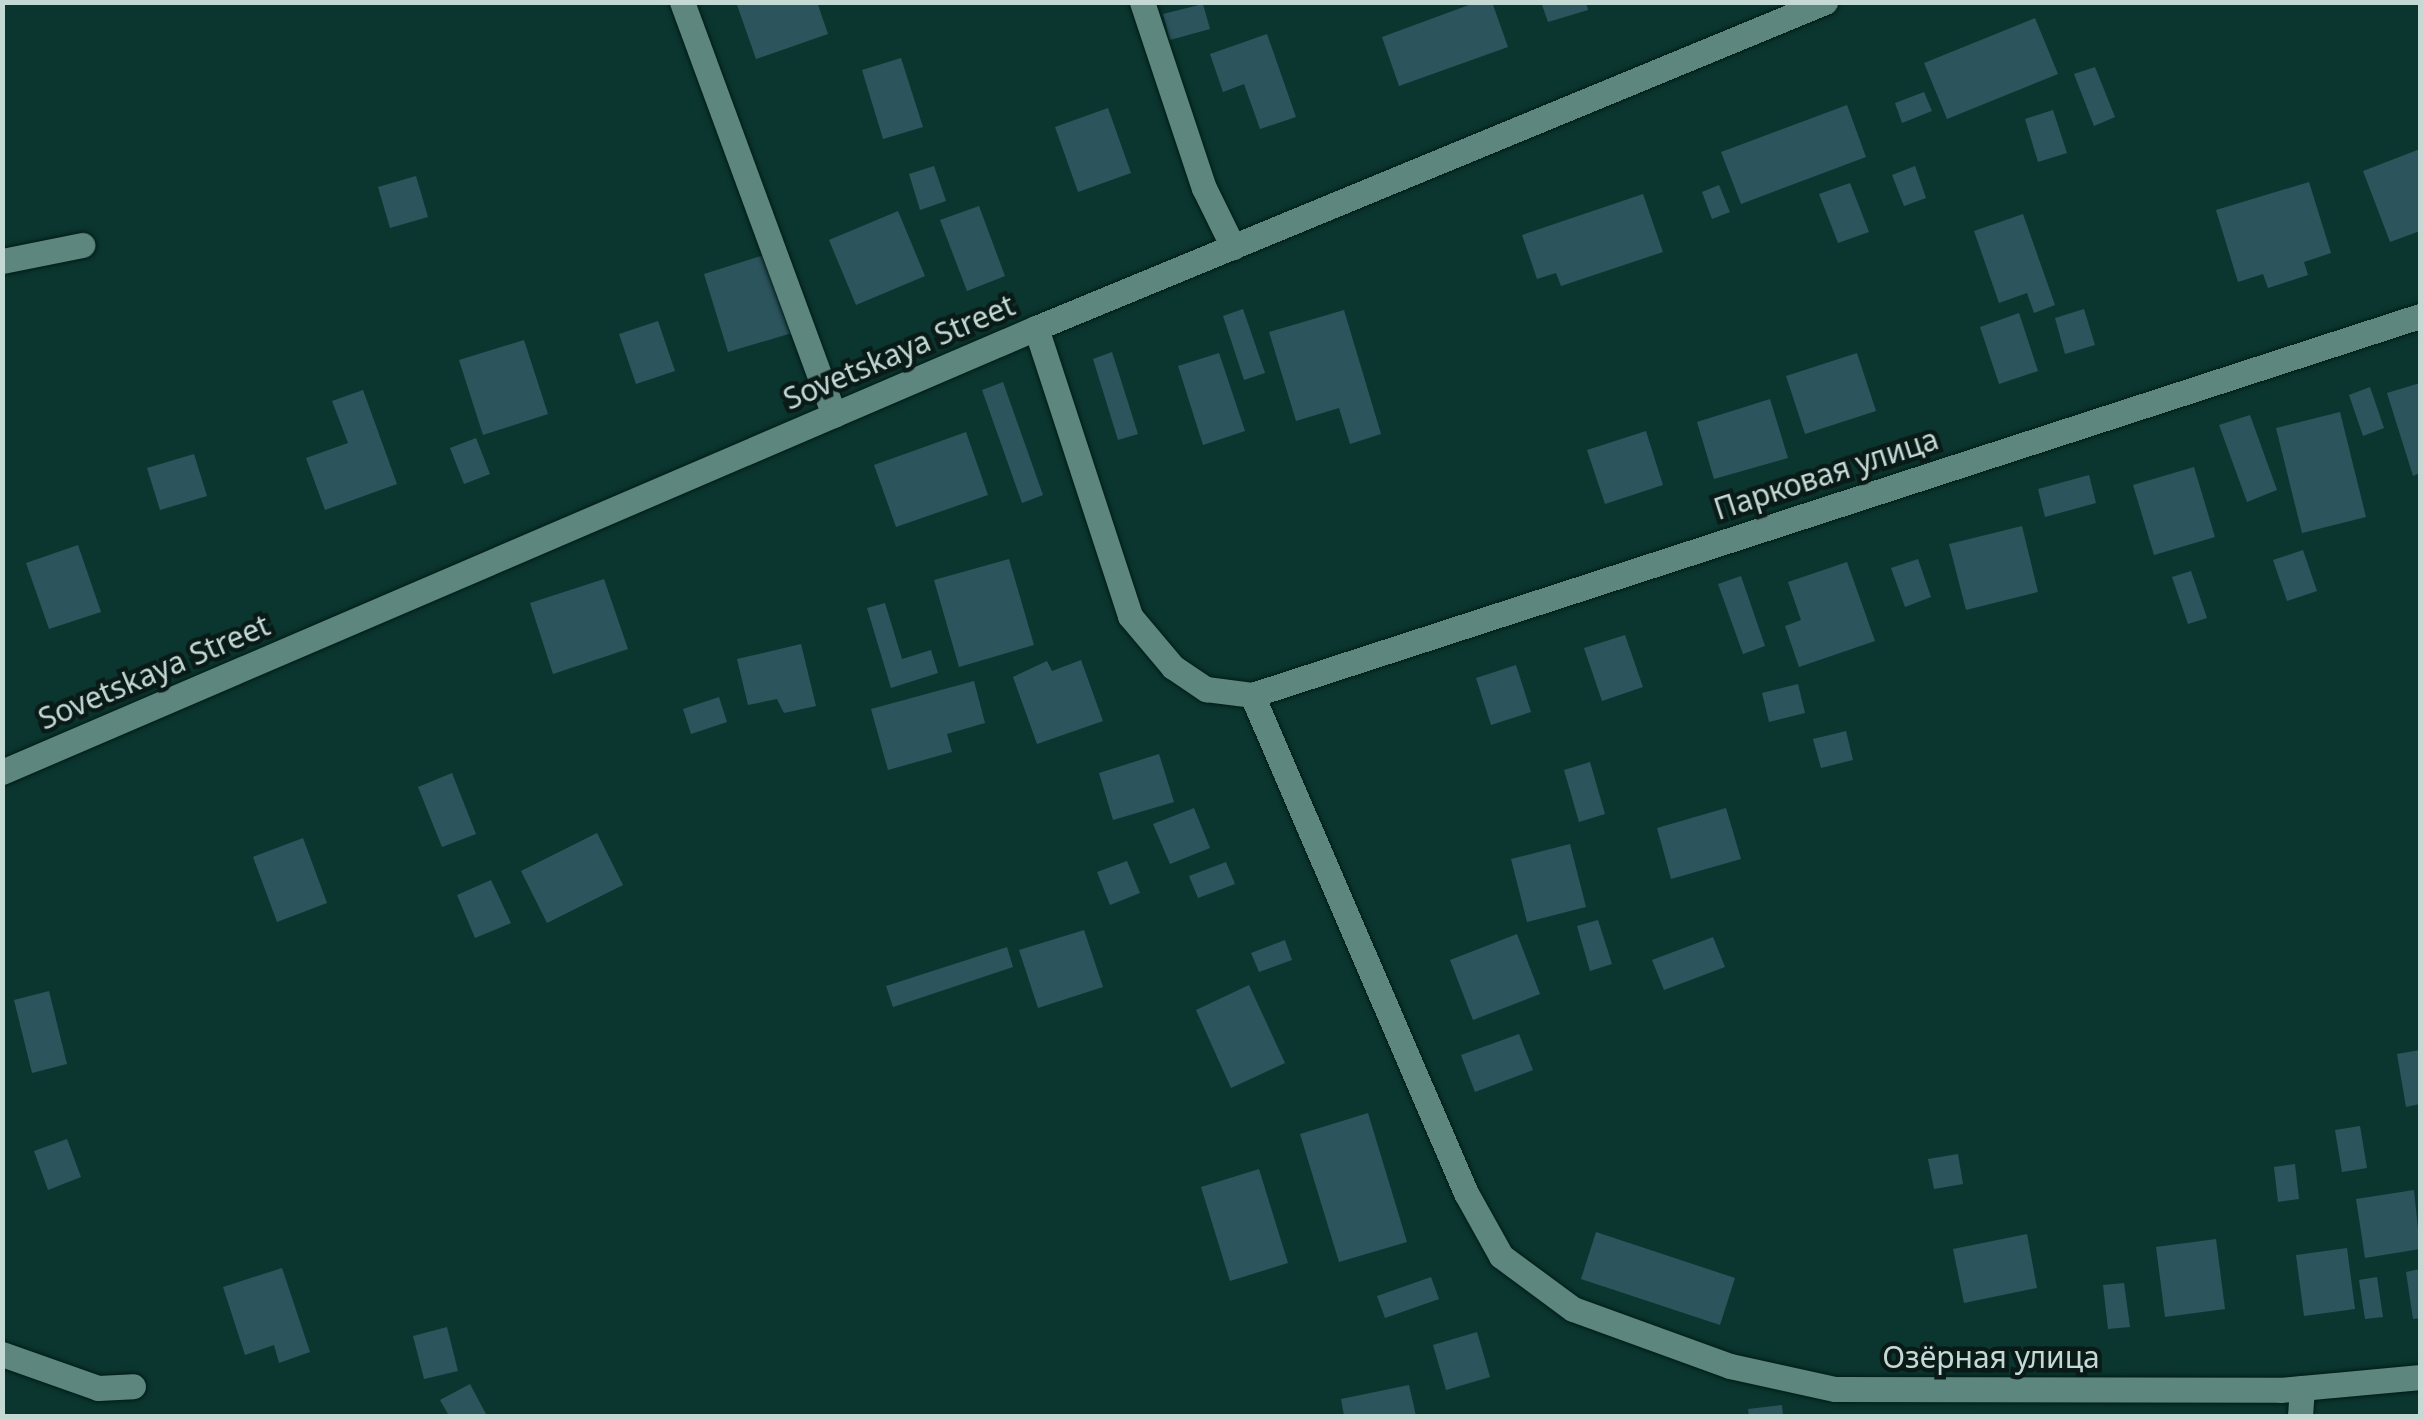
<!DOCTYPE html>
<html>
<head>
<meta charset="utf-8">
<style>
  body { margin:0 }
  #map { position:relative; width:2423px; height:1419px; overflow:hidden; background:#0b362f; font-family:"Noto Sans",sans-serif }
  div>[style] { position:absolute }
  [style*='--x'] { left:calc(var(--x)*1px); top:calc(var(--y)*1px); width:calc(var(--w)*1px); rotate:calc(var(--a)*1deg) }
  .building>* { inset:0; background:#2c545d }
  .roads { filter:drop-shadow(0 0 2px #001c17) drop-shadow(0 0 2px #001c17) }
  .minor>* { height:25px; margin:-12.5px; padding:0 12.5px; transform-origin:12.5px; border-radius:12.5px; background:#5d867e }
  span { translate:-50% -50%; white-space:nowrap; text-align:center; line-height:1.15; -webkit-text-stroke:9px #091a17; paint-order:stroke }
  .street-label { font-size:30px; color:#c4d9d4 }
  .frame { position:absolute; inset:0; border:5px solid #c4d9d4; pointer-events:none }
</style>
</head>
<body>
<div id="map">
  <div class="building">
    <div style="clip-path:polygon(736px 2px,817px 2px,828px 34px,756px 59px)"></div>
    <div style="clip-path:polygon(1477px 2px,1492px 2px,1508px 47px,1399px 86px,1382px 37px)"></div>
    <div style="clip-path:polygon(1541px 2px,1586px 2px,1588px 10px,1548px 22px)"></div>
    <div style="clip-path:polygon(1203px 4px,1210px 29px,1170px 40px,1163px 14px)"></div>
    <div style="clip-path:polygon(2035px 18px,2058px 74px,1947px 119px,1924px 63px)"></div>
    <div style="clip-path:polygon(1267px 34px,1296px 117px,1260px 129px,1244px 84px,1223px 92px,1210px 54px)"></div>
    <div style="clip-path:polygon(901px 58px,923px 127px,883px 139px,862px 70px)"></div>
    <div style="clip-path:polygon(2095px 67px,2115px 117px,2094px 126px,2074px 74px)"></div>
    <div style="clip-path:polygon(1924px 92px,1932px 111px,1902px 123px,1895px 103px)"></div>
    <div style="clip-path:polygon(1847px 105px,1866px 157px,1741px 204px,1721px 152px)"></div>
    <div style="clip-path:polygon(1108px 108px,1131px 173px,1078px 192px,1055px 127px)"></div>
    <div style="clip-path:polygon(2053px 110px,2067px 153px,2038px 162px,2025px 119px)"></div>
    <div style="clip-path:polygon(2420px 149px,2420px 231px,2390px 242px,2363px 171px)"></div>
    <div style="clip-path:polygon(934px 166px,946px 201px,920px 210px,909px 174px)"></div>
    <div style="clip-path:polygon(1915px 166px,1926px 198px,1904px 206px,1892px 175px)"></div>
    <div style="clip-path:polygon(416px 176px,428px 217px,390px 228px,378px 187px)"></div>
    <div style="clip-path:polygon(2309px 182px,2331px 253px,2304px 262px,2308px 275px,2268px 288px,2263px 274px,2238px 282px,2216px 210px)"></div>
    <div style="clip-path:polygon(1850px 183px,1869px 232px,1838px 243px,1819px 194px)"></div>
    <div style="clip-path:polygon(1719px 185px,1730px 212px,1712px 219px,1702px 192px)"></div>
    <div style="clip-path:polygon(1643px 194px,1663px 252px,1561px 286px,1556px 273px,1537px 279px,1522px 235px)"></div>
    <div style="clip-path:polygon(979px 206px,1005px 276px,967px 291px,940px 220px)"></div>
    <div style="clip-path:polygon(898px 211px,925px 276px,856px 305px,829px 240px)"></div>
    <div style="clip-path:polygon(2023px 214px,2055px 305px,2034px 313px,2027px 293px,1999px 303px,1974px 231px)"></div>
    <div style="clip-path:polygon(767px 254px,792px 333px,728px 352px,704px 274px)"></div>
    <div style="clip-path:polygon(1243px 309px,1265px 373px,1244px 380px,1223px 316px)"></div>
    <div style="clip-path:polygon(2084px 309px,2095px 345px,2065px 354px,2055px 318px)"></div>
    <div style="clip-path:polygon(1344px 310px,1381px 434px,1350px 444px,1339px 408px,1296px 421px,1269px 332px)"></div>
    <div style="clip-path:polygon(2019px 313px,2038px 371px,1999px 384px,1980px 327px)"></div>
    <div style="clip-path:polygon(658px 321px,675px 371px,636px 384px,619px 334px)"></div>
    <div style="clip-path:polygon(524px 340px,548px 414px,483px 435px,459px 360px)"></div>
    <div style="clip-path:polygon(1112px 352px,1138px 434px,1118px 440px,1093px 359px)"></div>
    <div style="clip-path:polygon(1219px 353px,1245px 431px,1203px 445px,1178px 366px)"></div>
    <div style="clip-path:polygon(1857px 353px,1876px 411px,1805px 434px,1786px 376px)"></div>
    <div style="clip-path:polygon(1003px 382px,1043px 495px,1022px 503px,982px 390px)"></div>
    <div style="clip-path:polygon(2420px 383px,2420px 473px,2413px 476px,2387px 393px)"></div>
    <div style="clip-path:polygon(2370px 387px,2384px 428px,2363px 436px,2349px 395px)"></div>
    <div style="clip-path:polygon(363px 390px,397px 484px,325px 510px,306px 458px,348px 443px,332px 401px)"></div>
    <div style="clip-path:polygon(1770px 399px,1788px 458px,1714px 479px,1697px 422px)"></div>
    <div style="clip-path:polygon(2340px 412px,2366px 517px,2302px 533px,2276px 428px)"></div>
    <div style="clip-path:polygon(2250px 415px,2277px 490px,2247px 502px,2219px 425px)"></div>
    <div style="clip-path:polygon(1646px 431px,1663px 485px,1605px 504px,1587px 450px)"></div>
    <div style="clip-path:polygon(966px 432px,988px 495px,896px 527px,874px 465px)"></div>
    <div style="clip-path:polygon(476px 438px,490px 474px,464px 484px,450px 448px)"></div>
    <div style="clip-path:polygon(194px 454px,207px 496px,160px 510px,147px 468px)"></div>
    <div style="clip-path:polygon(2194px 467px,2215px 537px,2154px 555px,2133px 485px)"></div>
    <div style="clip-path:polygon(2089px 475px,2096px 503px,2045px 517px,2038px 489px)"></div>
    <div style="clip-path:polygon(2022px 526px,2038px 592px,1966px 610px,1949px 544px)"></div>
    <div style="clip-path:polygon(78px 545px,101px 612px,49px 629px,26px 563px)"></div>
    <div style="clip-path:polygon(2303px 550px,2317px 591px,2287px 601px,2273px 560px)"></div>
    <div style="clip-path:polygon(1009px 559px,1034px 645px,959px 667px,934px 580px)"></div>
    <div style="clip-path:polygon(1918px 559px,1931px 597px,1905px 607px,1891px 568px)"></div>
    <div style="clip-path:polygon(1847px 562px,1875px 641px,1799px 667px,1785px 626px,1801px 620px,1788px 582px)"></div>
    <div style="clip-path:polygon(2191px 571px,2207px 618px,2188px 624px,2172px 577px)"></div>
    <div style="clip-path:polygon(1741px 576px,1765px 646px,1743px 654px,1718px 584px)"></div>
    <div style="clip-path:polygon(604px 579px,628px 649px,553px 674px,530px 603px)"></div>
    <div style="clip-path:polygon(885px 603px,902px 659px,931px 650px,938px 673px,891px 688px,867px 608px)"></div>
    <div style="clip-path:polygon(1625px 635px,1643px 687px,1602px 701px,1584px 648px)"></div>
    <div style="clip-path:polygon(801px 644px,816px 706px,784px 713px,777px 699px,748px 705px,737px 659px)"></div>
    <div style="clip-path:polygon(1081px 660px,1103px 721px,1037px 744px,1013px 677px,1047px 661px,1052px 671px)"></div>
    <div style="clip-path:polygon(1516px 665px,1531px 712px,1491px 725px,1476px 678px)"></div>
    <div style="clip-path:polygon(974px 681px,985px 723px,947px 734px,952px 752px,888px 770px,871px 709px)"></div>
    <div style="clip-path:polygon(1798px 684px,1805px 713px,1769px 722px,1762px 693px)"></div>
    <div style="clip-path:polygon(719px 697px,727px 722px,691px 734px,683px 709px)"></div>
    <div style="clip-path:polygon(1846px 731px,1853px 760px,1821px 768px,1813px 739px)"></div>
    <div style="clip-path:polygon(1159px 754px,1174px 802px,1113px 820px,1099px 773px)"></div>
    <div style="clip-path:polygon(1590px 762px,1605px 814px,1579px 822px,1564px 770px)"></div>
    <div style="clip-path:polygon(452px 773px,476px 834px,442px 847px,418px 787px)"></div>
    <div style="clip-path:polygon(1194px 808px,1210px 848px,1170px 864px,1153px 824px)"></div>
    <div style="clip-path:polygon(1726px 808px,1741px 859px,1671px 879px,1657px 828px)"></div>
    <div style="clip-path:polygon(597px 833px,623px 885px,547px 923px,521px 871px)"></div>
    <div style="clip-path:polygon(303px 838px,327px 903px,277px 922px,253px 857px)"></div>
    <div style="clip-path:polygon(1570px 844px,1586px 907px,1527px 922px,1511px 859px)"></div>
    <div style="clip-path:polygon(1127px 861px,1140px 893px,1110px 905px,1097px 872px)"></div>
    <div style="clip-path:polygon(1226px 862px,1235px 884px,1198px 898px,1189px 876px)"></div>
    <div style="clip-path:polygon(491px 880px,511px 923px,475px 938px,457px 895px)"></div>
    <div style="clip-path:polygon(1598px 920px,1612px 964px,1590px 971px,1577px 926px)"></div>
    <div style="clip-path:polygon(1084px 930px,1103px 987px,1038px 1008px,1019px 950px)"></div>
    <div style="clip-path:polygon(1517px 934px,1540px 994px,1473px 1020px,1450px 960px)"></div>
    <div style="clip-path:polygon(1713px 937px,1725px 967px,1664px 990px,1652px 960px)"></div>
    <div style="clip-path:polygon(1285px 940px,1292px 960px,1259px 972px,1251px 953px)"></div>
    <div style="clip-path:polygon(1007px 947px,1013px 967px,893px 1007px,886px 986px)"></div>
    <div style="clip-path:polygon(1249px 985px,1285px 1063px,1231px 1088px,1196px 1010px)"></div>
    <div style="clip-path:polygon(49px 991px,67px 1064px,32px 1073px,14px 1000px)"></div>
    <div style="clip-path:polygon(1519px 1034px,1533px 1070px,1475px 1092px,1461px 1055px)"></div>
    <div style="clip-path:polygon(2420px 1050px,2420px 1104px,2406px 1107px,2397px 1054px)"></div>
    <div style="clip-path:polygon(1368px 1113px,1407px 1242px,1339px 1262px,1300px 1134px)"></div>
    <div style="clip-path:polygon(2360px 1126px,2367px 1168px,2342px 1172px,2335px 1130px)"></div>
    <div style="clip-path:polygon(67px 1139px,81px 1177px,48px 1190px,34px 1151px)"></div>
    <div style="clip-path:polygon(1958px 1154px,1963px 1184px,1934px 1189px,1928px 1159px)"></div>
    <div style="clip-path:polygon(2295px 1164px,2299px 1199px,2278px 1202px,2274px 1167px)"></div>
    <div style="clip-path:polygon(1259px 1169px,1288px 1263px,1230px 1281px,1201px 1187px)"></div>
    <div style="clip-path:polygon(2414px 1190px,2420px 1249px,2365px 1258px,2356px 1199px)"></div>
    <div style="clip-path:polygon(1596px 1232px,1735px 1278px,1720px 1325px,1581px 1279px)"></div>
    <div style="clip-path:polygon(2027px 1234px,2037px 1288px,1964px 1303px,1953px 1249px)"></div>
    <div style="clip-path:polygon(2216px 1239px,2225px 1309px,2165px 1317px,2156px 1247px)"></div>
    <div style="clip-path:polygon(2347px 1248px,2355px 1309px,2304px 1316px,2296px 1255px)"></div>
    <div style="clip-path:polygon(282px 1268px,310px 1352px,279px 1363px,274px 1345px,245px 1355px,223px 1287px)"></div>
    <div style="clip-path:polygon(2420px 1269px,2420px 1318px,2413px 1319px,2406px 1272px)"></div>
    <div style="clip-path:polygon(1431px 1277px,1439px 1299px,1385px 1318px,1377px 1296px)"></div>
    <div style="clip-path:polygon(2377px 1277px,2383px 1317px,2365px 1319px,2359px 1280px)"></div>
    <div style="clip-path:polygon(2124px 1283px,2130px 1327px,2108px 1329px,2103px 1285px)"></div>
    <div style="clip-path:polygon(447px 1327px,458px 1371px,424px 1379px,413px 1336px)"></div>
    <div style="clip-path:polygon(1477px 1332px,1490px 1377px,1446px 1390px,1433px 1345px)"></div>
    <div style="clip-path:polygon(470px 1384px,487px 1416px,449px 1416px,440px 1400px)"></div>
    <div style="clip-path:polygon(1409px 1385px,1416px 1416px,1344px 1416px,1341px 1399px)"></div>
    <div style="clip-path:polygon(1782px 1405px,1783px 1416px,1749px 1416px,1748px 1409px)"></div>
  </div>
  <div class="roads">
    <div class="minor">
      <div style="--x:682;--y:2;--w:440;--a:69.8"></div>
      <div style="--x:1142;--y:2;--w:196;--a:71.6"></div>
      <div style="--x:1204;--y:188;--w:66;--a:63.8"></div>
      <div style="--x:2;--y:261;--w:82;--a:-11.3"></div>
      <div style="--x:1036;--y:328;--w:303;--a:71.9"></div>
      <div style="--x:1130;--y:616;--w:67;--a:49.9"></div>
      <div style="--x:1173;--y:667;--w:40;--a:34"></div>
      <div style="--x:1206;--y:689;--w:46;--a:7.4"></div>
      <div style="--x:1252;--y:695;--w:542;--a:66.75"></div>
      <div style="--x:1466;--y:1193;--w:72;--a:60.9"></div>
      <div style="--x:1501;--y:1256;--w:89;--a:36.4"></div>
      <div style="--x:1573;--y:1309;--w:167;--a:20"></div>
      <div style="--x:1730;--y:1366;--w:107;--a:12.4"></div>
      <div style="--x:1835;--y:1389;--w:445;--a:0.1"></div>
      <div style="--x:2280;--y:1390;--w:141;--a:-5.3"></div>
      <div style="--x:1252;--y:695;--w:1228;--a:-17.98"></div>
      <div style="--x:2;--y:772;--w:1125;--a:-23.24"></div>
      <div style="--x:1036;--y:328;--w:854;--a:-22.45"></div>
      <div style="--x:2;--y:1354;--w:102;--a:19.5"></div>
      <div style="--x:98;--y:1388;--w:35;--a:-3"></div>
      <div style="--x:2300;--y:1416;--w:28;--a:-86"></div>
    </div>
  </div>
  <div class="street-label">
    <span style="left:899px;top:352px;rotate:-23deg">Sovetskaya Street</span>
    <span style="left:1826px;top:474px;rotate:-18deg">Парковая улица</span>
    <span style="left:154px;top:672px;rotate:-23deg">Sovetskaya Street</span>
    <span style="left:1991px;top:1357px">Озёрная улица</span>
  </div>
  <div class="frame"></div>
</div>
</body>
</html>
